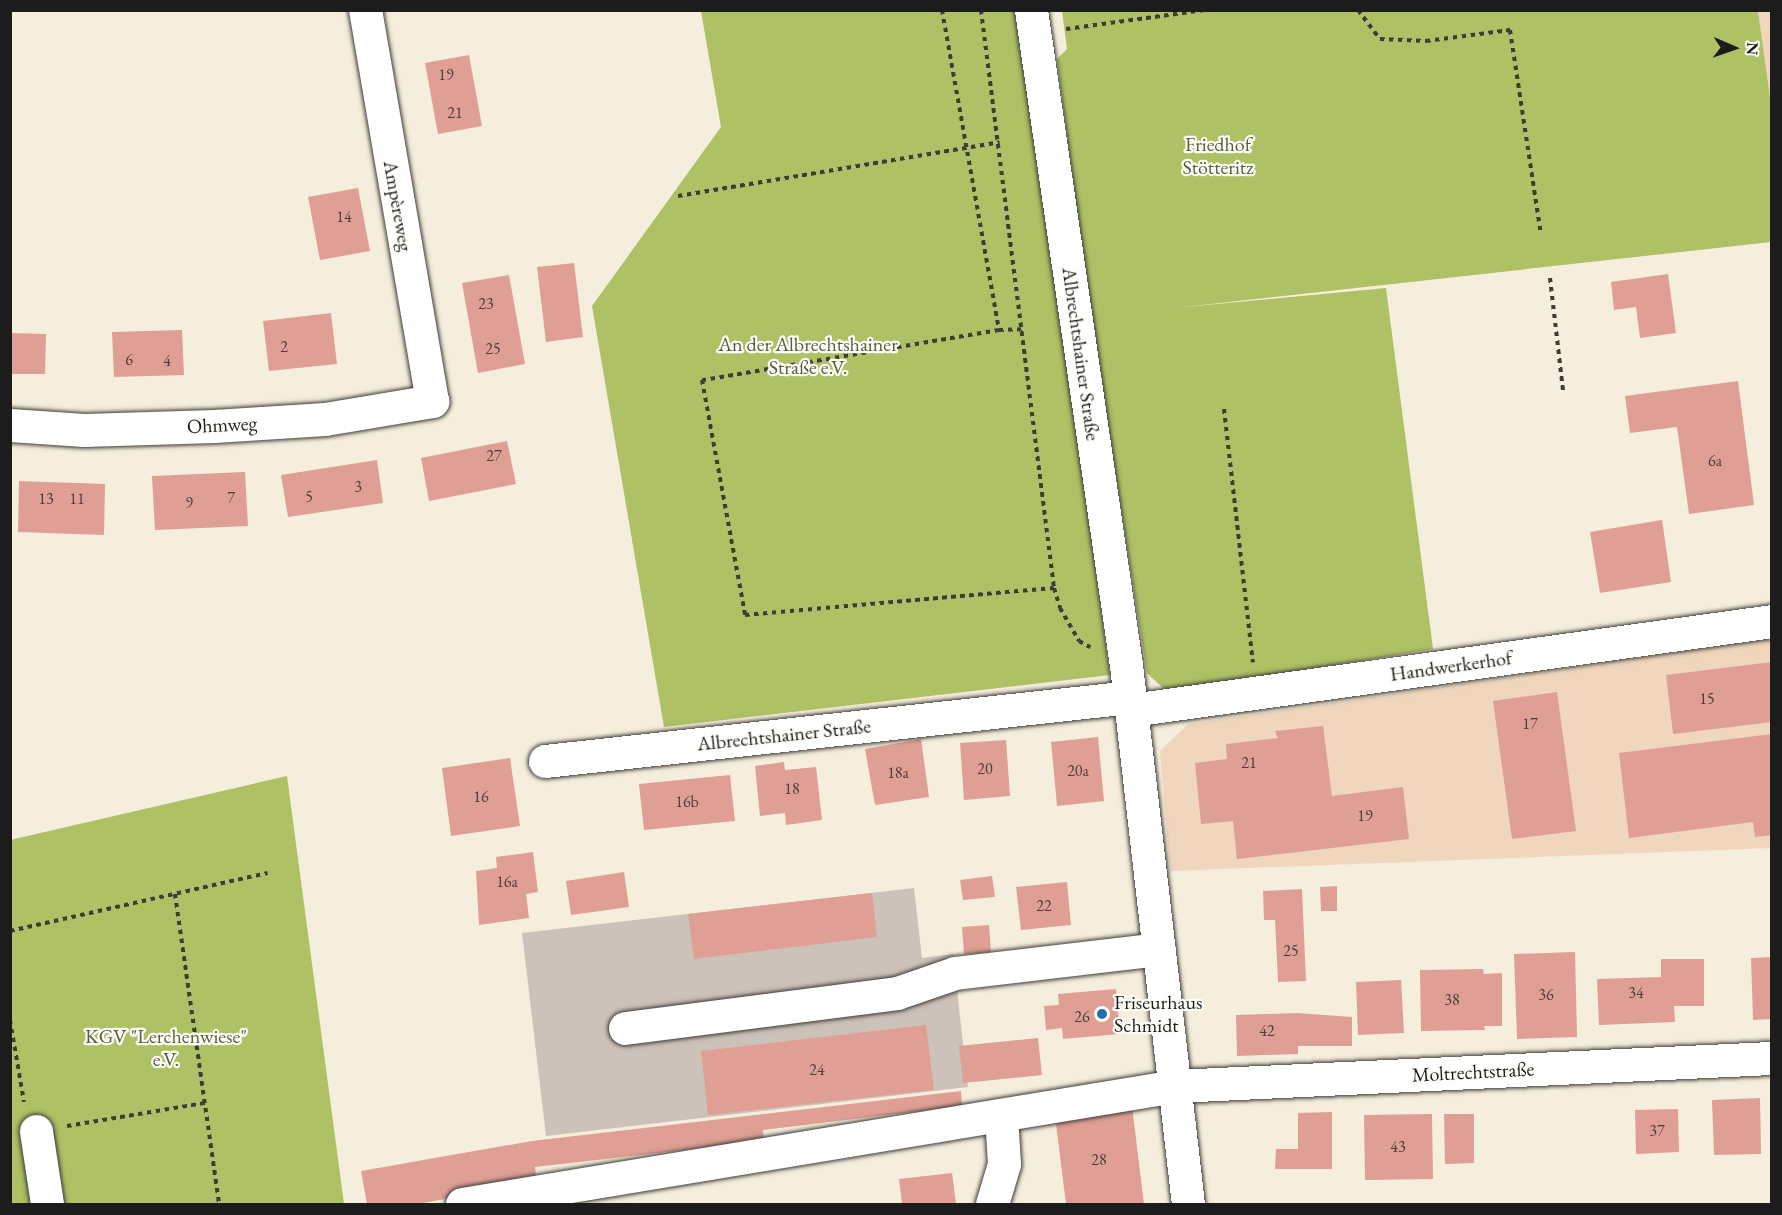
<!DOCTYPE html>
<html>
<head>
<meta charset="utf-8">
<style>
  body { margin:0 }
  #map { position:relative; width:1782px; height:1215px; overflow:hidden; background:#f6eedc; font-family:"EB Garamond",serif }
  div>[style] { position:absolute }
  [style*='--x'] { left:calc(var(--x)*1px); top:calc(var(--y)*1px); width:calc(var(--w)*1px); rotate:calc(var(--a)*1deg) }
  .built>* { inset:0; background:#efd6bc }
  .industrial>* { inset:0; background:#cdc2b9 }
  .green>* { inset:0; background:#aec164 }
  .building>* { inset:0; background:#df9f94 }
  .path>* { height:4px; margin-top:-2px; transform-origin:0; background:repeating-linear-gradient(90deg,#3d3c39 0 4.5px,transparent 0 9px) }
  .roads { filter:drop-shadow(0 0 2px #3d3c39) drop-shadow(0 0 2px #3d3c39) }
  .minor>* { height:33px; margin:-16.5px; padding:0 16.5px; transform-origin:16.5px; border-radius:16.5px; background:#fff }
  .dots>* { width:16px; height:16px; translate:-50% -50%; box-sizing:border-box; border:3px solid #fdfcf7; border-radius:50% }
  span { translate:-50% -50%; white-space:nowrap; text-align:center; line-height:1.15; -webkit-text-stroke:4.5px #fdfcf7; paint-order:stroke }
  .number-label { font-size:16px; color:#4d3d3a }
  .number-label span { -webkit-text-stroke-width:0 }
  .park-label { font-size:20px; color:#565e39 }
  .street-label { font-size:20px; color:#1c1c1c }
  .poi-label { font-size:20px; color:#1c1c1c }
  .left { translate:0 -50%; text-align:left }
  .frame { position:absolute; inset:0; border:12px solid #1c1c1c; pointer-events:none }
  .north { position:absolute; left:1704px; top:18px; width:60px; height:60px; -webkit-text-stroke:4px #fdfcf7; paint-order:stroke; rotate:92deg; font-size:16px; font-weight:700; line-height:24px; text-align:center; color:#1c1c1c }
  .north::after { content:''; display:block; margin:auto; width:21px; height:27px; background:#1c1c1c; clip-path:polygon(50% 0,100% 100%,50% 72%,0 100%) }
</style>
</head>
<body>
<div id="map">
  <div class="built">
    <div style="clip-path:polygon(1758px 11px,1771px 11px,1771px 112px)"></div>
    <div style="clip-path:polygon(1771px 639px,1771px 848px,1170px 871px,1160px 751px,1188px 724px)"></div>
  </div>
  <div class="industrial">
    <div style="clip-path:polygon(914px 888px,922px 958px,953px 954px,968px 1087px,546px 1136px,522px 933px)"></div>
  </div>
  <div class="green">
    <div style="clip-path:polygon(701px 11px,1021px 11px,1110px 675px,664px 727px,592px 306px,721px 127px)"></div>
    <div style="clip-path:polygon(1062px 11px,1758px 11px,1772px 112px,1771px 242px,1175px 308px,1386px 288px,1433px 649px,1179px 690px,1164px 689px,1147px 673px,1091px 317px,1057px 59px,1067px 49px)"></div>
    <div style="clip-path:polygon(287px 776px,344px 1204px,11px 1204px,10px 840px)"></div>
  </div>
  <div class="building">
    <div style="clip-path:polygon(469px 55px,482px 126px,438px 134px,425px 63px)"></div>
    <div style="clip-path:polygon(358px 188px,370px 251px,320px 260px,308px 197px)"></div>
    <div style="clip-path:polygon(574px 263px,583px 337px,546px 342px,537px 267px)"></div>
    <div style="clip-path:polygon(1668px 274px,1676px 333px,1640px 338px,1636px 307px,1614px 310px,1611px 282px)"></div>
    <div style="clip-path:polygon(509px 275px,525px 364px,478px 373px,462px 283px)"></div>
    <div style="clip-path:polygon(331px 313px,337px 364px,269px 371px,263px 321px)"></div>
    <div style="clip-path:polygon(182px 330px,184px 375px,114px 377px,112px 332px)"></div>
    <div style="clip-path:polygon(10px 333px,46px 334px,45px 374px,10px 374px)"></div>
    <div style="clip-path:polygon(1738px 381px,1754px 505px,1689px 514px,1677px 427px,1630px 433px,1625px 396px)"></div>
    <div style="clip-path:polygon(507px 441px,516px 484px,429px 501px,421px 458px)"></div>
    <div style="clip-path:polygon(377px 460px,383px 503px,288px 517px,281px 475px)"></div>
    <div style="clip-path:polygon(245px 472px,248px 526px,155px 530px,152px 476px)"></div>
    <div style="clip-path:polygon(19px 481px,105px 484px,104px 535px,18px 532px)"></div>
    <div style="clip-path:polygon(1662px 520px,1671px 582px,1600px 593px,1590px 532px)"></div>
    <div style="clip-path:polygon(1772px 662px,1772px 722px,1673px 734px,1666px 675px)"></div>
    <div style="clip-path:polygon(1557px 692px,1576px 831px,1512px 839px,1493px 701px)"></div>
    <div style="clip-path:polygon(1323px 726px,1332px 796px,1403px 787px,1409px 839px,1237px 859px,1233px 821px,1201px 824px,1195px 763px,1227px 759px,1226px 744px,1278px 738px,1275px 731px)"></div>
    <div style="clip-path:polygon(1772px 734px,1772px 835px,1755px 837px,1753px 822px,1629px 838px,1619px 753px)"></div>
    <div style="clip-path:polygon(1098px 737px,1104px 801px,1057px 806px,1051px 742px)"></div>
    <div style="clip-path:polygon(921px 739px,929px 797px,875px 805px,865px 749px)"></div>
    <div style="clip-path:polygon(1006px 740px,1010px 796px,964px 800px,960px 743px)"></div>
    <div style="clip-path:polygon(510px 758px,520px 826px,451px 836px,442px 768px)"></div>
    <div style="clip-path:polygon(784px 762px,785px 770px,816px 767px,822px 820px,786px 825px,785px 813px,760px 816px,755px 766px)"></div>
    <div style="clip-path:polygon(730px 775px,735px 821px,644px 830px,639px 784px)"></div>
    <div style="clip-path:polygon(533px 852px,538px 892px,526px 894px,529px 918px,479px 925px,476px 871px,497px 868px,496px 857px)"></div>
    <div style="clip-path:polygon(624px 872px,629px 907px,571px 915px,566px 881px)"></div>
    <div style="clip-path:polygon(992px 876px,995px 897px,963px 900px,960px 880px)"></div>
    <div style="clip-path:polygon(1067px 882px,1071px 925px,1021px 930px,1016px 887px)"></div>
    <div style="clip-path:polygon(1337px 886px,1337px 911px,1321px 911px,1320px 887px)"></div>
    <div style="clip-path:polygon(1302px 889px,1306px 981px,1278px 982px,1275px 920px,1264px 920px,1263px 891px)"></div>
    <div style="clip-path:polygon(872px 893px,877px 937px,694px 959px,688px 914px)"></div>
    <div style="clip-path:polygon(989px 925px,991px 952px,964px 954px,962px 927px)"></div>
    <div style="clip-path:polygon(1575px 952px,1577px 1037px,1517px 1039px,1514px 954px)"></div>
    <div style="clip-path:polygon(1772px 957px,1772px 1019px,1753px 1020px,1751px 958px)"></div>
    <div style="clip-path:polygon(1661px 959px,1704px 959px,1704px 1006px,1674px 1006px,1675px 1022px,1599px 1025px,1597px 979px,1661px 977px)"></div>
    <div style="clip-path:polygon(1483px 969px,1484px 974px,1502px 973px,1502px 1026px,1484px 1026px,1485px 1030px,1421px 1031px,1420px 970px)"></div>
    <div style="clip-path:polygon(1401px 980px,1404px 1033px,1358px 1035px,1356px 982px)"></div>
    <div style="clip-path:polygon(1116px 989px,1120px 1034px,1063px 1039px,1062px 1028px,1046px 1030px,1044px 1006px,1059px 1005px,1058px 994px)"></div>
    <div style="clip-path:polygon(1297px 1013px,1352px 1017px,1352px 1046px,1298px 1046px,1298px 1054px,1237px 1056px,1236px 1015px)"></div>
    <div style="clip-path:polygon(926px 1025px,934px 1090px,708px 1115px,701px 1051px)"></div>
    <div style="clip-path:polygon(1038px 1038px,1042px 1075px,963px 1083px,959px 1046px)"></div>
    <div style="clip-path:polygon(961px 1091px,962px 1106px,763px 1130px,764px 1141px,535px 1167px,537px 1182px,418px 1204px,367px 1204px,361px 1171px,532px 1141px)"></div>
    <div style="clip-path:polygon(1760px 1098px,1761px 1154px,1714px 1155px,1712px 1100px)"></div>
    <div style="clip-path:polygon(1132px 1106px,1144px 1204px,1066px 1204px,1055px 1116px)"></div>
    <div style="clip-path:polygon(1678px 1109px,1679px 1152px,1636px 1154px,1635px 1110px)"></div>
    <div style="clip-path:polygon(1332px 1112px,1332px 1169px,1275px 1169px,1276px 1149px,1298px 1149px,1298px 1113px)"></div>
    <div style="clip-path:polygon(1432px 1114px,1433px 1179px,1365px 1180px,1364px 1115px)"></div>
    <div style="clip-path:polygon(1444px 1114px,1474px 1114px,1474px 1163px,1445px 1164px)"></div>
    <div style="clip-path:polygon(952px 1173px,956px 1204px,902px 1204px,899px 1179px)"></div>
  </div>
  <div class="path">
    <div style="--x:942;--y:10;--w:325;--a:79.9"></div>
    <div style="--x:999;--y:330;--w:301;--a:170.4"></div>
    <div style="--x:702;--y:380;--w:239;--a:79.6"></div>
    <div style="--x:745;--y:615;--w:310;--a:-5"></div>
    <div style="--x:981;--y:10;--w:583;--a:82.8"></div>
    <div style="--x:1054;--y:588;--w:21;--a:73"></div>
    <div style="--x:1060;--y:608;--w:38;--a:60"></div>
    <div style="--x:1079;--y:641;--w:13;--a:29"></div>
    <div style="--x:1358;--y:10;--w:36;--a:53"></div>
    <div style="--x:1380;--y:39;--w:46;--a:2.5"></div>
    <div style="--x:1426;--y:41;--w:85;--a:-7.5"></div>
    <div style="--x:1510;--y:30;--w:207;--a:81.4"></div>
    <div style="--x:1066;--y:29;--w:140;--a:-7.8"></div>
    <div style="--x:678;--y:196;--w:326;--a:-9.5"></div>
    <div style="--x:1550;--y:278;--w:113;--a:83.4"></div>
    <div style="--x:999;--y:330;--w:24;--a:-2"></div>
    <div style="--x:1224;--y:409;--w:255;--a:83.5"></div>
    <div style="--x:175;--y:894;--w:313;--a:81.9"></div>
    <div style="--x:10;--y:931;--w:264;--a:-12.7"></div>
    <div style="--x:10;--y:1020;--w:83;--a:80.3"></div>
    <div style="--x:67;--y:1126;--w:140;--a:-9.5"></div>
  </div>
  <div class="roads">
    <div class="minor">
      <div style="--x:1031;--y:10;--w:662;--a:81.75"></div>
      <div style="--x:1126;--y:665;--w:543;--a:83.44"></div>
      <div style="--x:10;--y:425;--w:74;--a:3.9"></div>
      <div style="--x:84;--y:430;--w:130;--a:-1.8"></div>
      <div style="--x:214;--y:426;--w:111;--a:-3.6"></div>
      <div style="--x:325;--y:419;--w:109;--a:-9.5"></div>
      <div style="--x:432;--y:401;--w:397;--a:-99.7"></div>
      <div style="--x:1131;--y:710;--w:647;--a:-7.9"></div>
      <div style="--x:545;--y:761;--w:588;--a:-6.24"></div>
      <div style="--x:625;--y:1028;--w:274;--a:-7.3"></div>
      <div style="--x:897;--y:993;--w:61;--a:-19"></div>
      <div style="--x:955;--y:973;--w:205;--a:-6.7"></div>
      <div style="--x:36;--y:1131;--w:74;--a:81.4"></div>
      <div style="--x:462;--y:1204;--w:723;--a:-9.4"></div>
      <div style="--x:1175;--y:1086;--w:598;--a:-2.69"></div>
      <div style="--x:992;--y:1204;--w:42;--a:-73.3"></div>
      <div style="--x:1004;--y:1164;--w:49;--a:-93.5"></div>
    </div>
  </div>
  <div class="dots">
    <div style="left:1102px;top:1014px;background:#1f6fb2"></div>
  </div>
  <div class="number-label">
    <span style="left:446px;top:75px">19</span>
    <span style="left:455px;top:113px">21</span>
    <span style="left:344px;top:217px">14</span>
    <span style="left:486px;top:304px">23</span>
    <span style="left:284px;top:347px">2</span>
    <span style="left:493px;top:349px">25</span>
    <span style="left:129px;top:360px">6</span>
    <span style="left:167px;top:361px">4</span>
    <span style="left:494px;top:456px">27</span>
    <span style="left:1715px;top:461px">6a</span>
    <span style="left:358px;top:487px">3</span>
    <span style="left:309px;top:497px">5</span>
    <span style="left:231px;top:498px">7</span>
    <span style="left:46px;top:499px">13</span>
    <span style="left:77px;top:499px">11</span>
    <span style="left:189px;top:503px">9</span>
    <span style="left:1707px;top:699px">15</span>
    <span style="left:1530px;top:724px">17</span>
    <span style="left:1249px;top:763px">21</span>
    <span style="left:985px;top:769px">20</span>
    <span style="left:1078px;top:771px">20a</span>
    <span style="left:898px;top:773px">18a</span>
    <span style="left:792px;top:789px">18</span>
    <span style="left:481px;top:797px">16</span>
    <span style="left:687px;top:802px">16b</span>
    <span style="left:1365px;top:816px">19</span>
    <span style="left:507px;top:882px">16a</span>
    <span style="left:1044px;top:906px">22</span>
    <span style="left:1291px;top:951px">25</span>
    <span style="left:1636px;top:993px">34</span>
    <span style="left:1546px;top:995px">36</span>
    <span style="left:1452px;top:1000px">38</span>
    <span style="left:1082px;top:1017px">26</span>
    <span style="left:1267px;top:1031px">42</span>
    <span style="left:817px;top:1070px">24</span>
    <span style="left:1657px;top:1131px">37</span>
    <span style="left:1398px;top:1147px">43</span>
    <span style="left:1099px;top:1160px">28</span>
  </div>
  <div class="park-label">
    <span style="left:1218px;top:156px">Friedhof<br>Stötteritz</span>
    <span style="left:808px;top:356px">An der Albrechtshainer<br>Straße e.V.</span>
    <span style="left:166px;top:1048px">KGV "Lerchenwiese"<br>e.V.</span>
  </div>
  <div class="street-label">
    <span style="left:398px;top:206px;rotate:80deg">Ampèreweg</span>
    <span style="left:1081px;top:354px;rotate:82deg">Albrechtshainer Straße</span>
    <span style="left:222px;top:425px;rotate:-3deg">Ohmweg</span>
    <span style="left:1451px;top:666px;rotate:-8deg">Handwerkerhof</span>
    <span style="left:784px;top:735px;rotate:-6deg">Albrechtshainer Straße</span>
    <span style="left:1473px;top:1072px;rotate:-3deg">Moltrechtstraße</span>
  </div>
  <div class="poi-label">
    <span class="left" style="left:1114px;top:1014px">Friseurhaus<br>Schmidt</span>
  </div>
  <div class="frame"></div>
  <div class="north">N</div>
</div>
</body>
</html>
